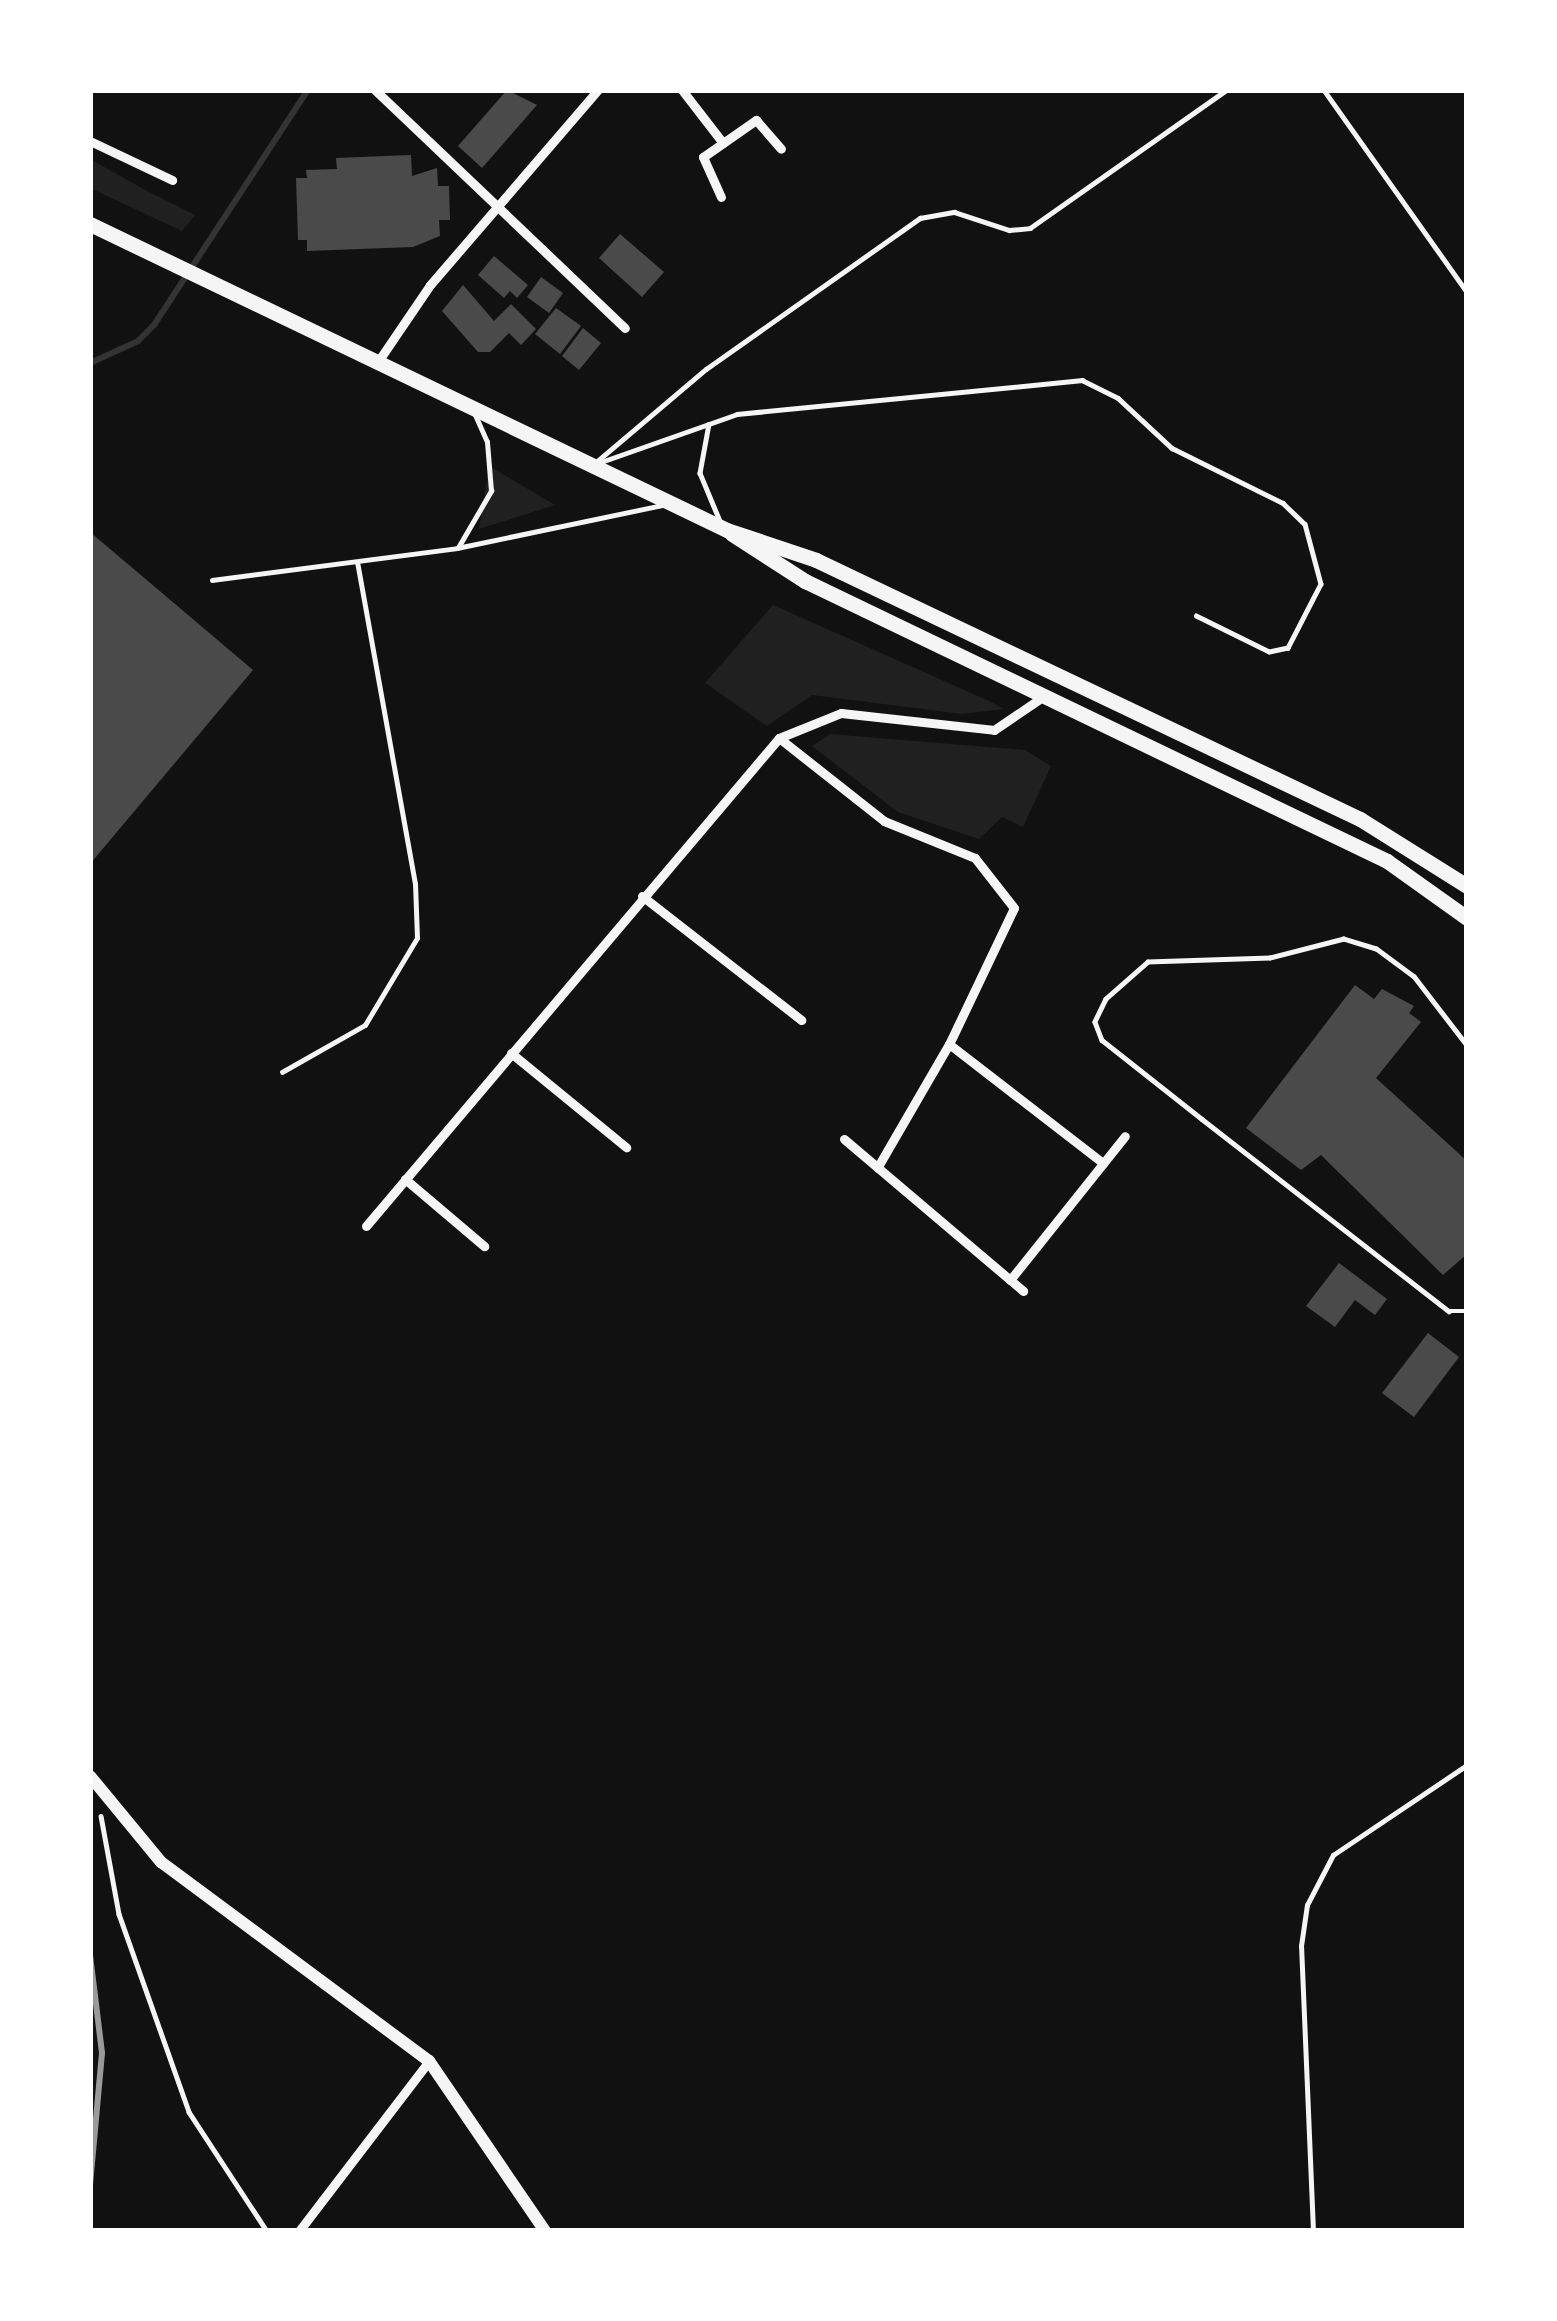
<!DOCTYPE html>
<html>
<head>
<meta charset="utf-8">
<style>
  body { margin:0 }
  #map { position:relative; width:1557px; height:2321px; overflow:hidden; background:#111; font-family:"Varela Round",sans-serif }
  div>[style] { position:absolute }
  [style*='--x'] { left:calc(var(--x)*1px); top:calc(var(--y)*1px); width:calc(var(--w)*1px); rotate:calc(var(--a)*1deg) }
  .green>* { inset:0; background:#202020 }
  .stream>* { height:6px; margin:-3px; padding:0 3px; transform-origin:3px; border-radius:3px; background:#333 }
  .building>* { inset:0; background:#4a4a4a }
  .path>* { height:4.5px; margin:-2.25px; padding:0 2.25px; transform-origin:2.25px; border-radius:2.25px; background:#f5f5f5 }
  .service>* { height:4.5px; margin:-2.25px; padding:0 2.25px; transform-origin:2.25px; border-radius:2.25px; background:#f5f5f5 }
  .minor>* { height:9px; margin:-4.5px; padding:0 4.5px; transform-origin:4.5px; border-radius:4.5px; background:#f5f5f5 }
  .tertiary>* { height:12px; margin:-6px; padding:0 6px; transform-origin:6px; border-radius:6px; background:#f5f5f5 }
  .primary>* { height:15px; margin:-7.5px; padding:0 7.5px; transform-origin:7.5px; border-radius:7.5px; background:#f5f5f5 }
  .rail>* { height:6px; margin:-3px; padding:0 3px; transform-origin:3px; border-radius:3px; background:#9a9a9a }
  span { translate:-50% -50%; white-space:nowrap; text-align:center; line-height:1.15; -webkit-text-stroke:9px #fff; paint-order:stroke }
  .frame { position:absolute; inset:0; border:93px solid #fff; pointer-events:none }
</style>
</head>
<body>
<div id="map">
  <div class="green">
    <div style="clip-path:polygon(90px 159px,147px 191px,195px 215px,182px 231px,90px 188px)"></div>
    <div style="clip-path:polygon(489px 466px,555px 505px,479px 529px)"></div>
    <div style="clip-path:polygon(773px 605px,989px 701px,1004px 709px,962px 714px,812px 695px,767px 726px,705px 683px)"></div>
    <div style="clip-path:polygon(830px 734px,1025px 750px,1051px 766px,1023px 827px,1002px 817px,979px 839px,898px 812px,812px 746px)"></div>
  </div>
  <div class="stream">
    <div style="--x:90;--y:363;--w:53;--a:-24.6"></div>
    <div style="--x:138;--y:341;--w:23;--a:-45"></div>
    <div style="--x:154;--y:325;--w:281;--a:-56.8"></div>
  </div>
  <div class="building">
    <div style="clip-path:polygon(507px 90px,537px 105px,482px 168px,458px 146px)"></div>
    <div style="clip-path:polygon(411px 155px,412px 176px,437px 168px,438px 186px,449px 186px,450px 220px,439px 220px,440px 236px,413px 247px,307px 251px,307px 240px,298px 240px,296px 178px,307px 178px,306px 170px,337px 169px,336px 158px)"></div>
    <div style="clip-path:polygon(620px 234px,664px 272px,642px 297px,599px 258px)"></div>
    <div style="clip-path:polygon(494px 256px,528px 285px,517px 298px,510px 291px,504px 298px,478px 275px)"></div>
    <div style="clip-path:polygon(541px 277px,563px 293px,549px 313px,527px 297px)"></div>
    <div style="clip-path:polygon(463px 285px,494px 321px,511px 304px,536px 329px,521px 345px,509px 333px,490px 352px,478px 352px,442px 311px)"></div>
    <div style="clip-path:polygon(556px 308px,581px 326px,560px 354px,535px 334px)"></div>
    <div style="clip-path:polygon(583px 328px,601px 343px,579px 370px,562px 356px)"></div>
    <div style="clip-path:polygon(90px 532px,253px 670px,90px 864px)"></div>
    <div style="clip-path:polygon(1355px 985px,1374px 999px,1382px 989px,1414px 1006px,1409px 1013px,1421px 1022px,1376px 1078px,1467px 1161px,1467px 1254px,1443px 1275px,1321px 1155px,1301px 1170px,1246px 1128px)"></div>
    <div style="clip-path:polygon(1339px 1263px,1387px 1299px,1375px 1315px,1355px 1300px,1335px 1327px,1306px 1306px)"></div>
    <div style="clip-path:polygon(1428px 1333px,1459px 1357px,1414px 1417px,1382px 1393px)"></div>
  </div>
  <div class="path">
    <div style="--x:101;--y:1816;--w:100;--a:79.6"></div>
    <div style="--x:119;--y:1914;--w:210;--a:70.5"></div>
    <div style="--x:189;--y:2112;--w:142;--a:56.8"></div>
  </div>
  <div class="service">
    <div style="--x:1324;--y:90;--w:247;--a:54.7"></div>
    <div style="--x:709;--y:424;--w:50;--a:100.4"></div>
    <div style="--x:700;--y:473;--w:52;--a:67.4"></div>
    <div style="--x:601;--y:462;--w:144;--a:-19.4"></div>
    <div style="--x:737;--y:414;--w:347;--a:-5.6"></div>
    <div style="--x:1082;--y:380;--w:40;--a:26.6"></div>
    <div style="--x:1118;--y:398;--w:74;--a:42.8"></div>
    <div style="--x:1172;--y:448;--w:124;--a:26.4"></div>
    <div style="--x:1283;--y:503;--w:30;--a:44"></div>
    <div style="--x:1305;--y:524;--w:62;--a:75.1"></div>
    <div style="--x:1321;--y:584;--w:72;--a:117.3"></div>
    <div style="--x:1288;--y:648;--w:19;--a:168"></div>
    <div style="--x:1269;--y:652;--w:81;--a:-153.7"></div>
    <div style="--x:595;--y:463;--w:145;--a:-40.3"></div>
    <div style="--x:706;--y:369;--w:262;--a:-35.2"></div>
    <div style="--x:920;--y:218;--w:35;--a:-10"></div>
    <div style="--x:954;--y:212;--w:58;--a:18.1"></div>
    <div style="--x:1009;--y:230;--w:21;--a:-5"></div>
    <div style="--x:1030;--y:228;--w:240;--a:-35.1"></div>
    <div style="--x:459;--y:546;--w:64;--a:-59.8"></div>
    <div style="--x:491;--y:491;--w:49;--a:-94.7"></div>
    <div style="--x:487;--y:442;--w:32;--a:-114"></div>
    <div style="--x:212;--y:580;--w:247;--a:-7.4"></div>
    <div style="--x:457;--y:548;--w:209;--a:-11.8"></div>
    <div style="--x:1467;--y:1046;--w:87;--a:-127.5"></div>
    <div style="--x:1414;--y:977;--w:47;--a:-143.6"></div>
    <div style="--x:1376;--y:949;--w:34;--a:-163"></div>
    <div style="--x:1344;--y:939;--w:76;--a:165.6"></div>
    <div style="--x:1270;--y:958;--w:122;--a:178.1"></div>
    <div style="--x:1148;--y:962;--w:56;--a:138.6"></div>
    <div style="--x:1106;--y:999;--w:25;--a:116"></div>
    <div style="--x:1095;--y:1022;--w:19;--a:69"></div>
    <div style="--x:1102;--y:1040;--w:127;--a:38.3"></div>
    <div style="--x:1202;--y:1119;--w:313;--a:37.9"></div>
    <div style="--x:1449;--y:1311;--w:18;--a:0"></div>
    <div style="--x:282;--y:1072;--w:95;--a:-29.5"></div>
    <div style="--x:365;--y:1025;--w:101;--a:-59.1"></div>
    <div style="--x:417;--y:938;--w:54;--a:-92.1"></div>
    <div style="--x:415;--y:884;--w:326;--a:-100.2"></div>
    <div style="--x:1313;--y:2231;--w:285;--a:-92.4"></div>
    <div style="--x:1301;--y:1946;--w:41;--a:-81.7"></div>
    <div style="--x:1307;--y:1905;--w:56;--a:-62.5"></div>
    <div style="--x:1333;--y:1855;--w:161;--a:-33.9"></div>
  </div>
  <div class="minor">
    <div style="--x:375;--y:90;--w:345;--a:43.6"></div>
    <div style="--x:682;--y:90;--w:67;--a:52.3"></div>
    <div style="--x:90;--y:141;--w:91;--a:25.4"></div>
    <div style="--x:721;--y:197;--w:44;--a:-114.2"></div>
    <div style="--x:703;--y:157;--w:65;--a:-34.9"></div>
    <div style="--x:756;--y:120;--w:38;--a:49"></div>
    <div style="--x:377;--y:363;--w:94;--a:-55.8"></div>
    <div style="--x:430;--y:285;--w:257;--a:-49.3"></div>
    <div style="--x:779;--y:738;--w:134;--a:38.3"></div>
    <div style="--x:884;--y:821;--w:98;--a:22.1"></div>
    <div style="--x:975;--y:858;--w:63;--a:52"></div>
    <div style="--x:1014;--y:908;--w:151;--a:115.5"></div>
    <div style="--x:949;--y:1044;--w:143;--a:120.1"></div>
    <div style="--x:642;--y:896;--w:202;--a:37.9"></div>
    <div style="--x:949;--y:1044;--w:195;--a:37.7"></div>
    <div style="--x:511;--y:1053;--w:149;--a:39.3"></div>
    <div style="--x:844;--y:1139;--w:235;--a:40.3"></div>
    <div style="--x:405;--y:1179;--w:104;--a:40.3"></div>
    <div style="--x:366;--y:1226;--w:639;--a:-49.76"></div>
    <div style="--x:779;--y:738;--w:67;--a:-22"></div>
    <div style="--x:841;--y:713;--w:154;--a:6.3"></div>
    <div style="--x:994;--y:730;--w:60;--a:-34.2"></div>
    <div style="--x:1010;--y:1280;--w:184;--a:-51.4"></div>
    <div style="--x:299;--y:2231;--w:214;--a:-52.6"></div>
  </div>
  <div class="tertiary">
    <div style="--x:90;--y:1776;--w:112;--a:50.5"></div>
    <div style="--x:161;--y:1862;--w:334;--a:36.6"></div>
    <div style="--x:429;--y:2061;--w:206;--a:55.7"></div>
  </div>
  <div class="primary">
    <div style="--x:90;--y:224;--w:707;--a:25.66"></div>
    <div style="--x:727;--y:530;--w:94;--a:18.6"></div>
    <div style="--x:816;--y:560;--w:603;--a:25.46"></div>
    <div style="--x:1360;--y:819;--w:126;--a:32.1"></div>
    <div style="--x:732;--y:534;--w:87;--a:32.8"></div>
    <div style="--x:805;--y:581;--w:646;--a:25.69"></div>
    <div style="--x:1387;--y:861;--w:98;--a:35.5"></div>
  </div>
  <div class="rail">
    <div style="--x:90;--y:1955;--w:99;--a:83"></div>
    <div style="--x:102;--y:2053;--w:133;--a:95.2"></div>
  </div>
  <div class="frame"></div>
</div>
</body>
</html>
